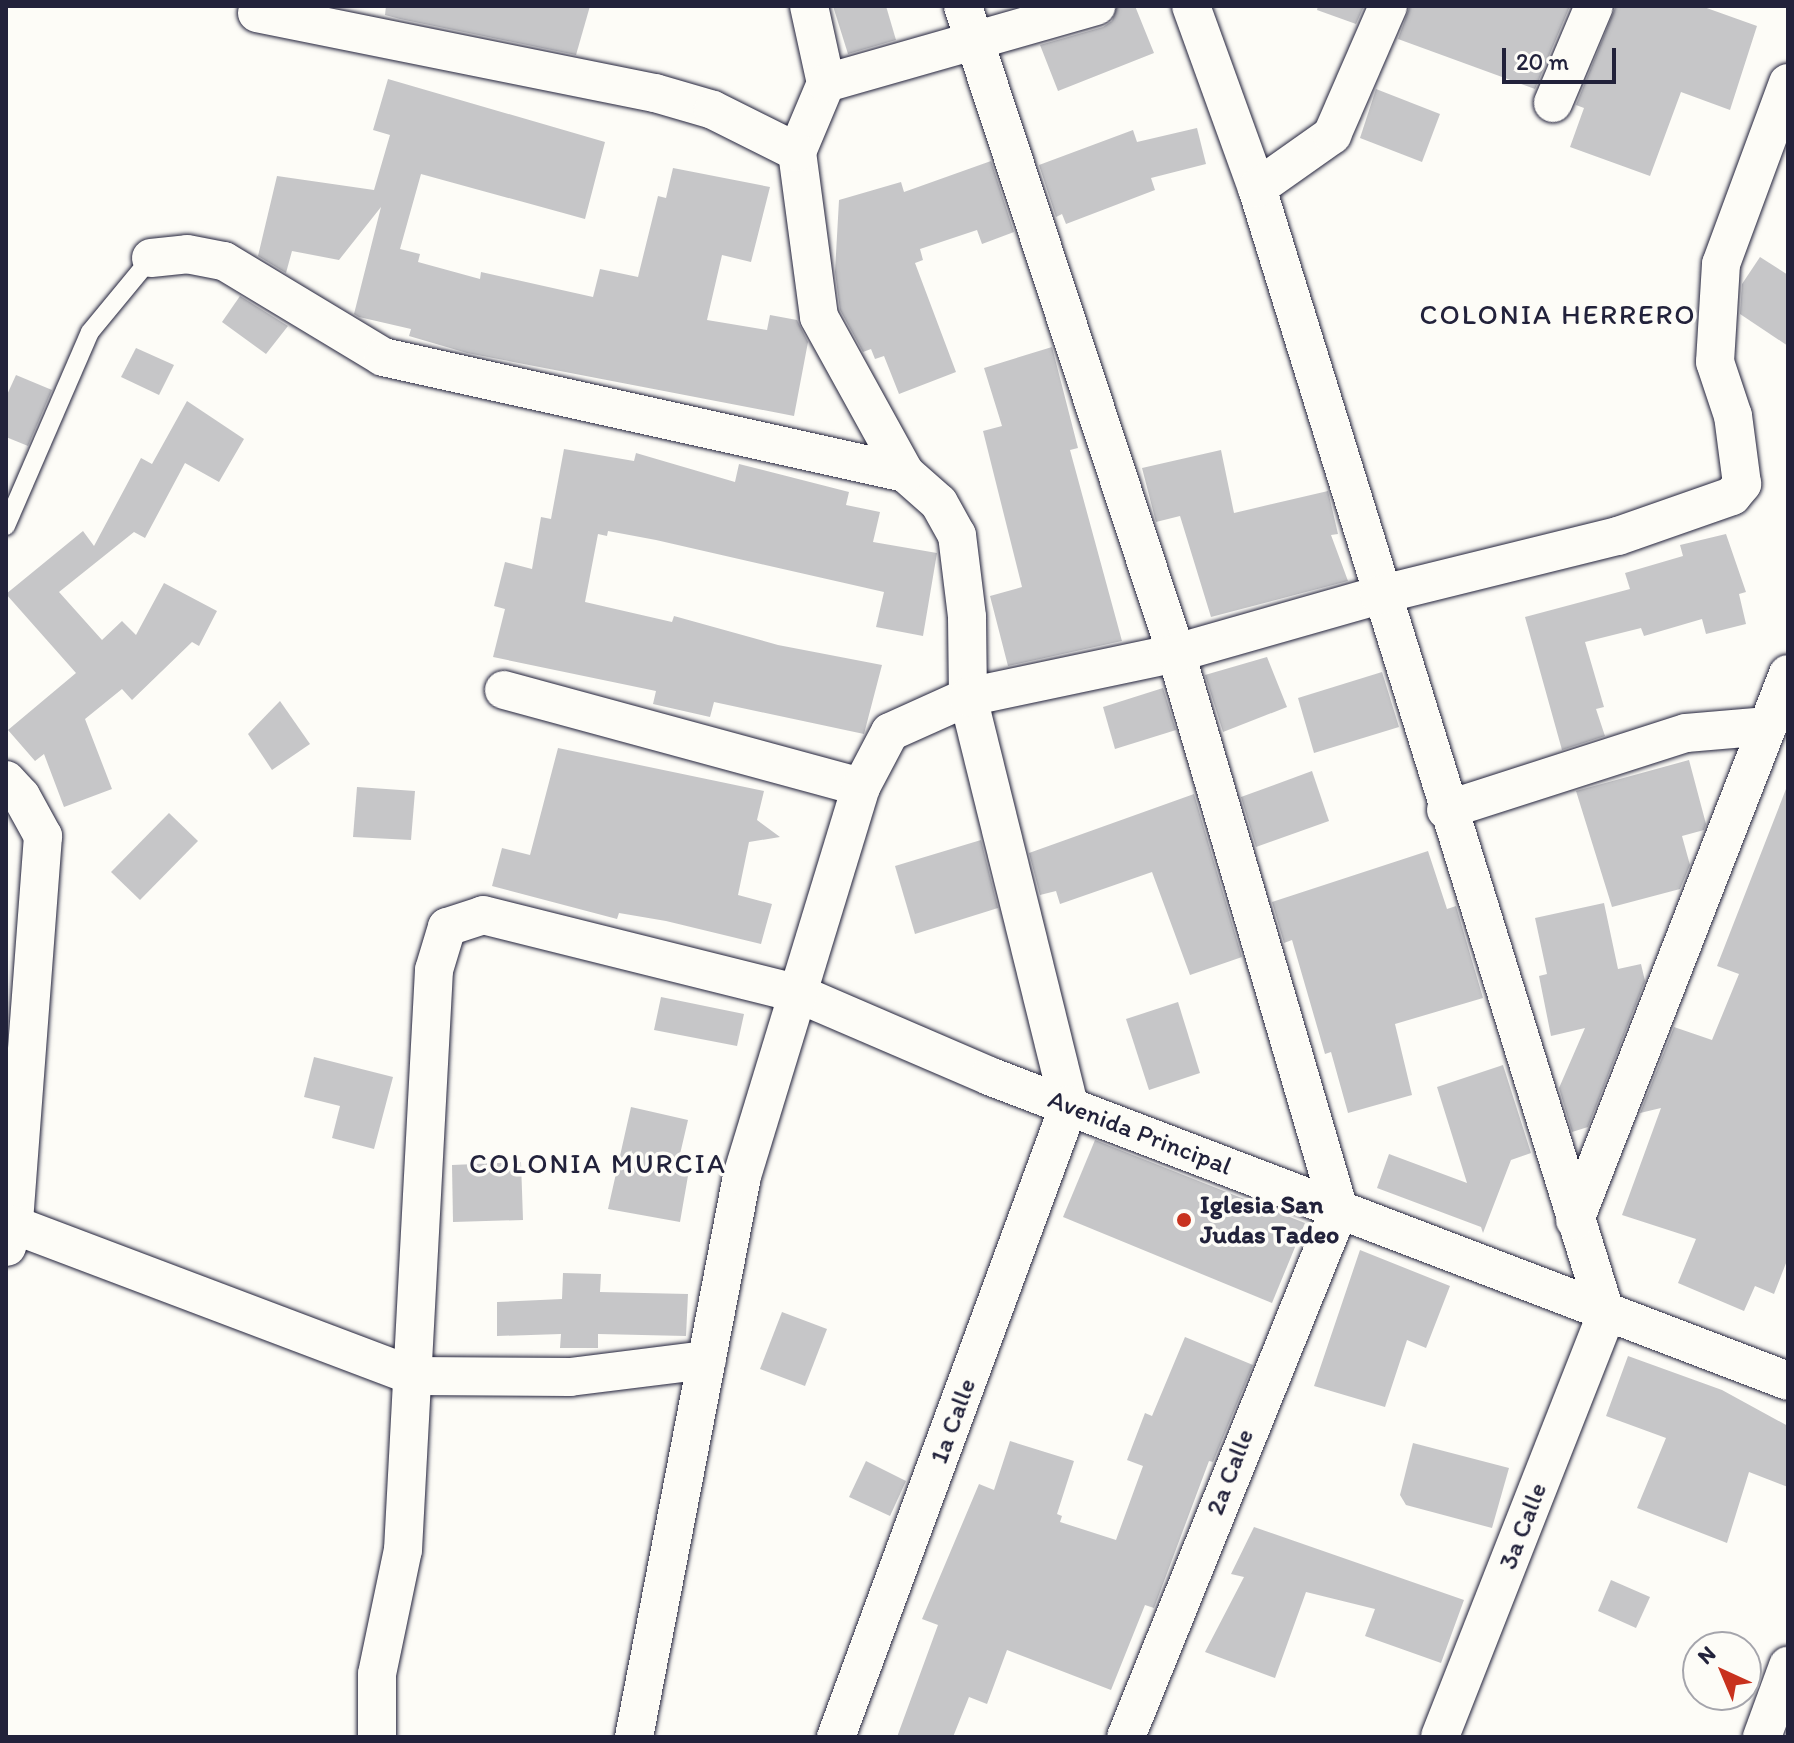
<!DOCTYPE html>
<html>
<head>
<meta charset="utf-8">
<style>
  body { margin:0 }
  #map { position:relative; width:1794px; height:1743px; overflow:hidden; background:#fdfcf7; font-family:Itim,sans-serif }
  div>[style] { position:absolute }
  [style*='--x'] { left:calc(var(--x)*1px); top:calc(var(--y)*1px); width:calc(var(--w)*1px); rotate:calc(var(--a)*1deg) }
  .building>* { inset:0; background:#c6c6c8 }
  .roads { filter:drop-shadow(0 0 2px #22223b) drop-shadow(0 0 2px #22223b) }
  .lane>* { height:18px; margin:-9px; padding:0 9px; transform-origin:9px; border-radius:9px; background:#fdfcf7 }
  .street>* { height:38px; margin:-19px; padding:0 19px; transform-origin:19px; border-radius:19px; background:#fdfcf7 }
  .dots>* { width:22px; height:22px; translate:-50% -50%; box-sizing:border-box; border:4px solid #fdfcf7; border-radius:50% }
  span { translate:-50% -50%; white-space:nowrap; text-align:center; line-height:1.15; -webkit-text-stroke:7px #fdfcf7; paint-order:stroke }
  .street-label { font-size:26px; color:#22223b }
  .poi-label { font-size:26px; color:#22223b; font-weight:700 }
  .left { translate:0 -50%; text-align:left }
  .neighbourhood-label { font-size:28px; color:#22223b; letter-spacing:2px }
  .frame { position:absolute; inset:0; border:8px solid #22223b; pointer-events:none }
  .north { position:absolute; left:1682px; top:1631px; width:80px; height:80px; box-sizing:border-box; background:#fdfcf7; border:2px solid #a5a5ac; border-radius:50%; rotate:316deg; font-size:22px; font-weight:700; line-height:32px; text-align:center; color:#22223b }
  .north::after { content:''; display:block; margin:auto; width:28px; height:36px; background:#c8321e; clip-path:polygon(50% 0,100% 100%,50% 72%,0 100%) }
  .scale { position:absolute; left:1502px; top:48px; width:114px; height:36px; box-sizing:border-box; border:4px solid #22223b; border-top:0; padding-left:10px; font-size:24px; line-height:28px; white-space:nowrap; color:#22223b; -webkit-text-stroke:6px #fdfcf7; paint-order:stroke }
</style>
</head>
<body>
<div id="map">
  <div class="building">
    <div style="clip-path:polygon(386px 6px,590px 6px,576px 55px,400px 19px,385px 15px)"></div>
    <div style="clip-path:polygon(833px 6px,886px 6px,896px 40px,848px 54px)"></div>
    <div style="clip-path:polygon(1117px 6px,1135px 6px,1154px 53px,1058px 91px,1040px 45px,1103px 27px,1112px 21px)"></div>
    <div style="clip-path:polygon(1318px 6px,1364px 6px,1356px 24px,1317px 10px)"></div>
    <div style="clip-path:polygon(1410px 6px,1570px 6px,1535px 89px,1398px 39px)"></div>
    <div style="clip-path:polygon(1616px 6px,1701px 6px,1757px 26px,1730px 110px,1681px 92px,1650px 176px,1570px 147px,1584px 108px,1576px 105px)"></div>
    <div style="clip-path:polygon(388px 79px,605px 142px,585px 219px,421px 174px,400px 249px,420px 254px,418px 262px,480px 279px,481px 272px,593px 297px,600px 269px,638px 277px,658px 196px,666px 198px,673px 168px,770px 187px,751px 262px,722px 255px,707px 320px,767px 330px,770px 315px,797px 320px,808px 342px,794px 416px,467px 353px,409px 336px,411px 329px,359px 317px,354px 314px,381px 207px,339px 260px,292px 251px,286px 273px,258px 256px,277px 176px,374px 190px,390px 135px,373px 130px)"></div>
    <div style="clip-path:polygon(1376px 89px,1440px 114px,1422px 162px,1360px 138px)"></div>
    <div style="clip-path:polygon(1197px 128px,1206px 164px,1151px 178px,1155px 190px,1066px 224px,1062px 214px,1056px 217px,1039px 165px,1133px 130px,1137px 142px)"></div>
    <div style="clip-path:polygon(991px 161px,1014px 232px,982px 244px,977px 230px,920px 249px,923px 260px,915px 263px,956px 372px,899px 394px,884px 356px,875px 359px,871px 349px,863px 352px,840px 310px,835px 272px,839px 200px,901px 182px,904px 192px)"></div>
    <div style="clip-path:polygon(1760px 257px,1788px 275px,1788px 346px,1740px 314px,1742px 284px)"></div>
    <div style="clip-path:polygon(240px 296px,288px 326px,266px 354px,222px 322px)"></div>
    <div style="clip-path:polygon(1052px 347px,1078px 448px,1070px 450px,1122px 641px,1008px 666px,990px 596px,1022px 587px,983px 431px,1002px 426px,984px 368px)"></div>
    <div style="clip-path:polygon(136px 348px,174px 365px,159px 395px,121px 377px)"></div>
    <div style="clip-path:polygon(16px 375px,52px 390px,28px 446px,6px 437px,6px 397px)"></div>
    <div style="clip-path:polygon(187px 401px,244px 439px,219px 482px,185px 463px,145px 538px,134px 532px,59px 592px,102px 640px,122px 621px,136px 635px,164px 583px,217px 611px,199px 646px,192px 642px,132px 700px,122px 689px,85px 719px,112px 789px,64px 807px,44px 754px,35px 761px,8px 730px,76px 673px,6px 594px,83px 531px,94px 546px,141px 458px,152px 464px)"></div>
    <div style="clip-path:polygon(564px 449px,634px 461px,636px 453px,735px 482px,739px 464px,849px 492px,846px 505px,880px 512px,873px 542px,937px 553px,923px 636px,876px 627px,884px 592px,656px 540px,608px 531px,607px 536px,598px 534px,585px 602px,672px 622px,674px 616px,778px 645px,882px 665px,864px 734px,714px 702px,710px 717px,653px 704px,656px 691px,493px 657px,505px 609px,494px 606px,505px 562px,532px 569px,541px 517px,551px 519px)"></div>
    <div style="clip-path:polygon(1221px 450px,1234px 513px,1328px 491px,1338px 534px,1331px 535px,1348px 581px,1211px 617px,1180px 516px,1156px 522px,1142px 468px)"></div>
    <div style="clip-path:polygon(1726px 534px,1746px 592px,1739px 594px,1746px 624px,1706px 634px,1702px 619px,1644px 636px,1641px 628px,1585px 642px,1604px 707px,1596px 709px,1605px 736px,1562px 750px,1525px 617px,1630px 589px,1625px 573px,1683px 556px,1680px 545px)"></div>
    <div style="clip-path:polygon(1267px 657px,1287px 707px,1223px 732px,1205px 675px)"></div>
    <div style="clip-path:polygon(1382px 672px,1399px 727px,1314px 753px,1298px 698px)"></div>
    <div style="clip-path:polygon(1163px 688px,1176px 730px,1115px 749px,1103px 707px)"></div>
    <div style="clip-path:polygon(280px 701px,310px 744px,272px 770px,248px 734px)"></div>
    <div style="clip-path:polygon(558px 748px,764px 791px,757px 820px,780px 837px,749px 842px,738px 895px,772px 904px,761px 944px,666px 921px,619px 913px,617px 919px,492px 886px,502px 848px,530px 855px)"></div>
    <div style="clip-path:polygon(1689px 760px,1706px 824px,1704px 830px,1682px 836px,1690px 865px,1680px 889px,1612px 907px,1576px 791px)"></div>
    <div style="clip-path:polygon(1312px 771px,1329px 821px,1256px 847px,1241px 797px)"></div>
    <div style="clip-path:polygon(357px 787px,415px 791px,411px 840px,353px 837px)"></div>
    <div style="clip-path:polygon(1786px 789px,1788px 1258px,1774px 1294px,1755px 1286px,1744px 1311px,1678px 1283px,1696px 1239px,1622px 1215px,1661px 1108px,1640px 1113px,1674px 1027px,1712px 1040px,1739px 974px,1717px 966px)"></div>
    <div style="clip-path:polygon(1194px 794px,1242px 957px,1190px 975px,1152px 872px,1060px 904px,1056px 891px,1040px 895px,1029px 853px)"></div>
    <div style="clip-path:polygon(169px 813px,198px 841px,140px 900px,111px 872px)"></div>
    <div style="clip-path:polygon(981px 840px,998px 908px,915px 934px,895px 866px)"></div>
    <div style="clip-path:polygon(1428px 851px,1447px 909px,1456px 906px,1483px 998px,1395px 1024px,1412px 1095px,1348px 1113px,1331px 1052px,1325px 1054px,1292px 940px,1284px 943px,1272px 902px)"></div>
    <div style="clip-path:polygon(1604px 903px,1618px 969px,1641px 964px,1645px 981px,1588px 1127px,1572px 1132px,1559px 1088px,1585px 1028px,1551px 1036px,1539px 976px,1547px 974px,1535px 918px)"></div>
    <div style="clip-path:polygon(661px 997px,744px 1014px,737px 1046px,654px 1030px)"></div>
    <div style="clip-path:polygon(1178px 1002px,1200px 1073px,1149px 1090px,1126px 1019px)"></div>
    <div style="clip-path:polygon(314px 1057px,393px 1077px,374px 1149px,332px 1138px,340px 1106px,304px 1097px)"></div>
    <div style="clip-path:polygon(1503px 1065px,1531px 1153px,1511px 1160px,1483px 1233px,1481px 1227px,1377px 1188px,1389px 1154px,1467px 1183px,1437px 1087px)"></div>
    <div style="clip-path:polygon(631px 1107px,688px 1120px,677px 1167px,689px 1170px,680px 1222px,608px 1209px)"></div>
    <div style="clip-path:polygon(1095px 1140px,1305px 1223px,1272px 1303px,1063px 1217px)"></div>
    <div style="clip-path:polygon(521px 1162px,523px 1220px,453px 1222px,452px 1165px)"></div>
    <div style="clip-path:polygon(1360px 1250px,1450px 1286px,1426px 1348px,1407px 1340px,1385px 1407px,1314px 1386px)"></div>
    <div style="clip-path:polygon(563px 1273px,601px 1274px,600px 1292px,688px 1294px,686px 1336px,598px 1334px,598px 1348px,560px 1348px,561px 1334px,497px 1336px,497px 1302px,562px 1299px)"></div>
    <div style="clip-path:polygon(782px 1312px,827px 1329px,805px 1386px,760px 1369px)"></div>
    <div style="clip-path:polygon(1185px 1337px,1253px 1365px,1213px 1462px,1209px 1461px,1154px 1608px,1145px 1605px,1111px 1690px,1007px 1650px,987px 1704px,969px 1697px,953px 1737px,897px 1737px,938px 1625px,922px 1619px,979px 1484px,994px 1490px,1010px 1441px,1074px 1461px,1057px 1514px,1062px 1516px,1060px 1522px,1116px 1540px,1143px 1466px,1127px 1460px,1145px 1413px,1152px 1416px)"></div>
    <div style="clip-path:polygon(1628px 1356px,1722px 1390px,1788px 1426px,1788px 1487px,1749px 1472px,1727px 1543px,1637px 1508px,1666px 1438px,1606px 1416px)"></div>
    <div style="clip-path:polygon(1413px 1443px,1509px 1468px,1492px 1528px,1406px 1505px,1400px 1495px)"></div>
    <div style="clip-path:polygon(866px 1461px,906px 1481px,890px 1516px,849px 1497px)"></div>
    <div style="clip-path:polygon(1254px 1527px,1464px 1600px,1441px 1663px,1365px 1636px,1375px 1609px,1306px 1592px,1275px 1678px,1205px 1652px,1244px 1577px,1231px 1574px)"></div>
    <div style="clip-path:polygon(1611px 1580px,1650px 1597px,1636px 1628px,1598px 1611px)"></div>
  </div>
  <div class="roads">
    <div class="lane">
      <div style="--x:6;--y:526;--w:211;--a:-66.6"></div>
      <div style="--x:90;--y:332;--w:96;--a:-50.5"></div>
    </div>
    <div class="street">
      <div style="--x:809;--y:6;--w:79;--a:77.6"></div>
      <div style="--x:826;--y:83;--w:75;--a:112.8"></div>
      <div style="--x:797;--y:152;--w:166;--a:82.4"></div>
      <div style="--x:819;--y:317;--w:178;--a:61.1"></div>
      <div style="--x:905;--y:473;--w:45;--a:41.4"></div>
      <div style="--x:939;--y:503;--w:37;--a:61"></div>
      <div style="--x:957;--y:535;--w:83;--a:83"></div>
      <div style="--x:967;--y:617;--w:80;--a:89.3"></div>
      <div style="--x:968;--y:697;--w:420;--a:76.1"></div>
      <div style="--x:963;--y:6;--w:681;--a:71.78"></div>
      <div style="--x:1176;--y:653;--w:580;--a:73.69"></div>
      <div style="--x:1339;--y:1210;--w:568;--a:112.01"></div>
      <div style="--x:1191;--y:6;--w:194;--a:70.1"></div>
      <div style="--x:1257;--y:188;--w:1180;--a:72.79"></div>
      <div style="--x:1606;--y:1315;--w:453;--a:111.5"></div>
      <div style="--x:257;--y:13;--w:406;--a:11.4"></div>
      <div style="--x:655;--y:93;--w:60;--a:16.3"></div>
      <div style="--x:713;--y:110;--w:94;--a:26.6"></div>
      <div style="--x:826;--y:83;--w:281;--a:-15.9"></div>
      <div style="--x:1553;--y:103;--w:105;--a:-67.1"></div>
      <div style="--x:1257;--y:188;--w:92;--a:-35.2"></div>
      <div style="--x:1332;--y:135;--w:141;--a:-66.5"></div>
      <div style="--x:151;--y:258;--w:36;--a:-6"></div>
      <div style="--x:187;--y:254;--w:38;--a:11"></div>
      <div style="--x:224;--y:261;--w:186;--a:31.1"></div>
      <div style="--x:383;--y:357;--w:535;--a:12.53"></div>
      <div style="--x:504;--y:690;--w:370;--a:15.2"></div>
      <div style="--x:6;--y:780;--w:22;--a:47"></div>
      <div style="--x:21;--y:796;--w:46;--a:61.2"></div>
      <div style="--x:43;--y:836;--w:390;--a:94.3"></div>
      <div style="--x:14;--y:1225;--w:23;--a:108"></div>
      <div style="--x:1446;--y:810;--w:252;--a:-17.8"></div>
      <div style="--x:1686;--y:733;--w:82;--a:-4.9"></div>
      <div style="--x:1575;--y:1220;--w:586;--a:-68.69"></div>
      <div style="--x:14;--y:1225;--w:427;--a:20.7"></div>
      <div style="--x:413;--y:1376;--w:157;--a:0.4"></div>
      <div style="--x:570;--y:1377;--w:138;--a:-7.1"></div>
      <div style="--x:377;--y:1737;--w:63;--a:-90"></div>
      <div style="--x:377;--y:1674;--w:127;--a:-78.2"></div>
      <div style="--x:403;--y:1550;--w:581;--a:-86.94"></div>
      <div style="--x:434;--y:970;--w:45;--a:-73.2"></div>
      <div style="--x:447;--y:927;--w:38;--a:-18"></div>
      <div style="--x:483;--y:915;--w:326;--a:14"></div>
      <div style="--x:799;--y:994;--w:207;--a:23.3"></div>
      <div style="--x:989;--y:1076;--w:855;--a:20.89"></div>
      <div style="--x:634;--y:1737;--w:571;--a:-79.1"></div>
      <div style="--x:742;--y:1176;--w:407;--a:-73"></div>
      <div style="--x:861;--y:787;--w:62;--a:-62.2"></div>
      <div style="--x:890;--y:732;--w:85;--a:-24.2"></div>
      <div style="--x:968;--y:697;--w:213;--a:-11.9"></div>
      <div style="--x:1176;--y:653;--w:211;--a:-15.9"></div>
      <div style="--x:1379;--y:595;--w:246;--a:-13.9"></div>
      <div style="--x:1618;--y:536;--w:121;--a:-19.3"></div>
      <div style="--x:1732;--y:496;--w:16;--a:-50"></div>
      <div style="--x:1742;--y:484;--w:69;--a:-97.5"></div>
      <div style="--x:1733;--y:416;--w:57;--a:-108.4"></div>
      <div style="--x:1715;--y:362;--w:98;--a:-86.5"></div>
      <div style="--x:1721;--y:264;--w:193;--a:-69.7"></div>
      <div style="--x:836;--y:1737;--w:674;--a:-69.76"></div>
      <div style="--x:1762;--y:1737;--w:76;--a:-69.9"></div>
    </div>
  </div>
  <div class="dots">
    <div style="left:1184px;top:1220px;background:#c8321e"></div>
  </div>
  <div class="street-label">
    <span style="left:1140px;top:1133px;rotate:21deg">Avenida Principal</span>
    <span style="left:953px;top:1421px;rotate:-70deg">1a Calle</span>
    <span style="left:1230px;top:1472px;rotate:-69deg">2a Calle</span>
    <span style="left:1523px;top:1526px;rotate:-69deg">3a Calle</span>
  </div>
  <div class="poi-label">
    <span class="left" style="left:1200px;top:1220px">Iglesia San<br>Judas Tadeo</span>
  </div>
  <div class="neighbourhood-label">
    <span style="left:1558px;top:314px">COLONIA HERRERO</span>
    <span style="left:598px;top:1163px">COLONIA MURCIA</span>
  </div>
  <div class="frame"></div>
  <div class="north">N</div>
  <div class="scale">20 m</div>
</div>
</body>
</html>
